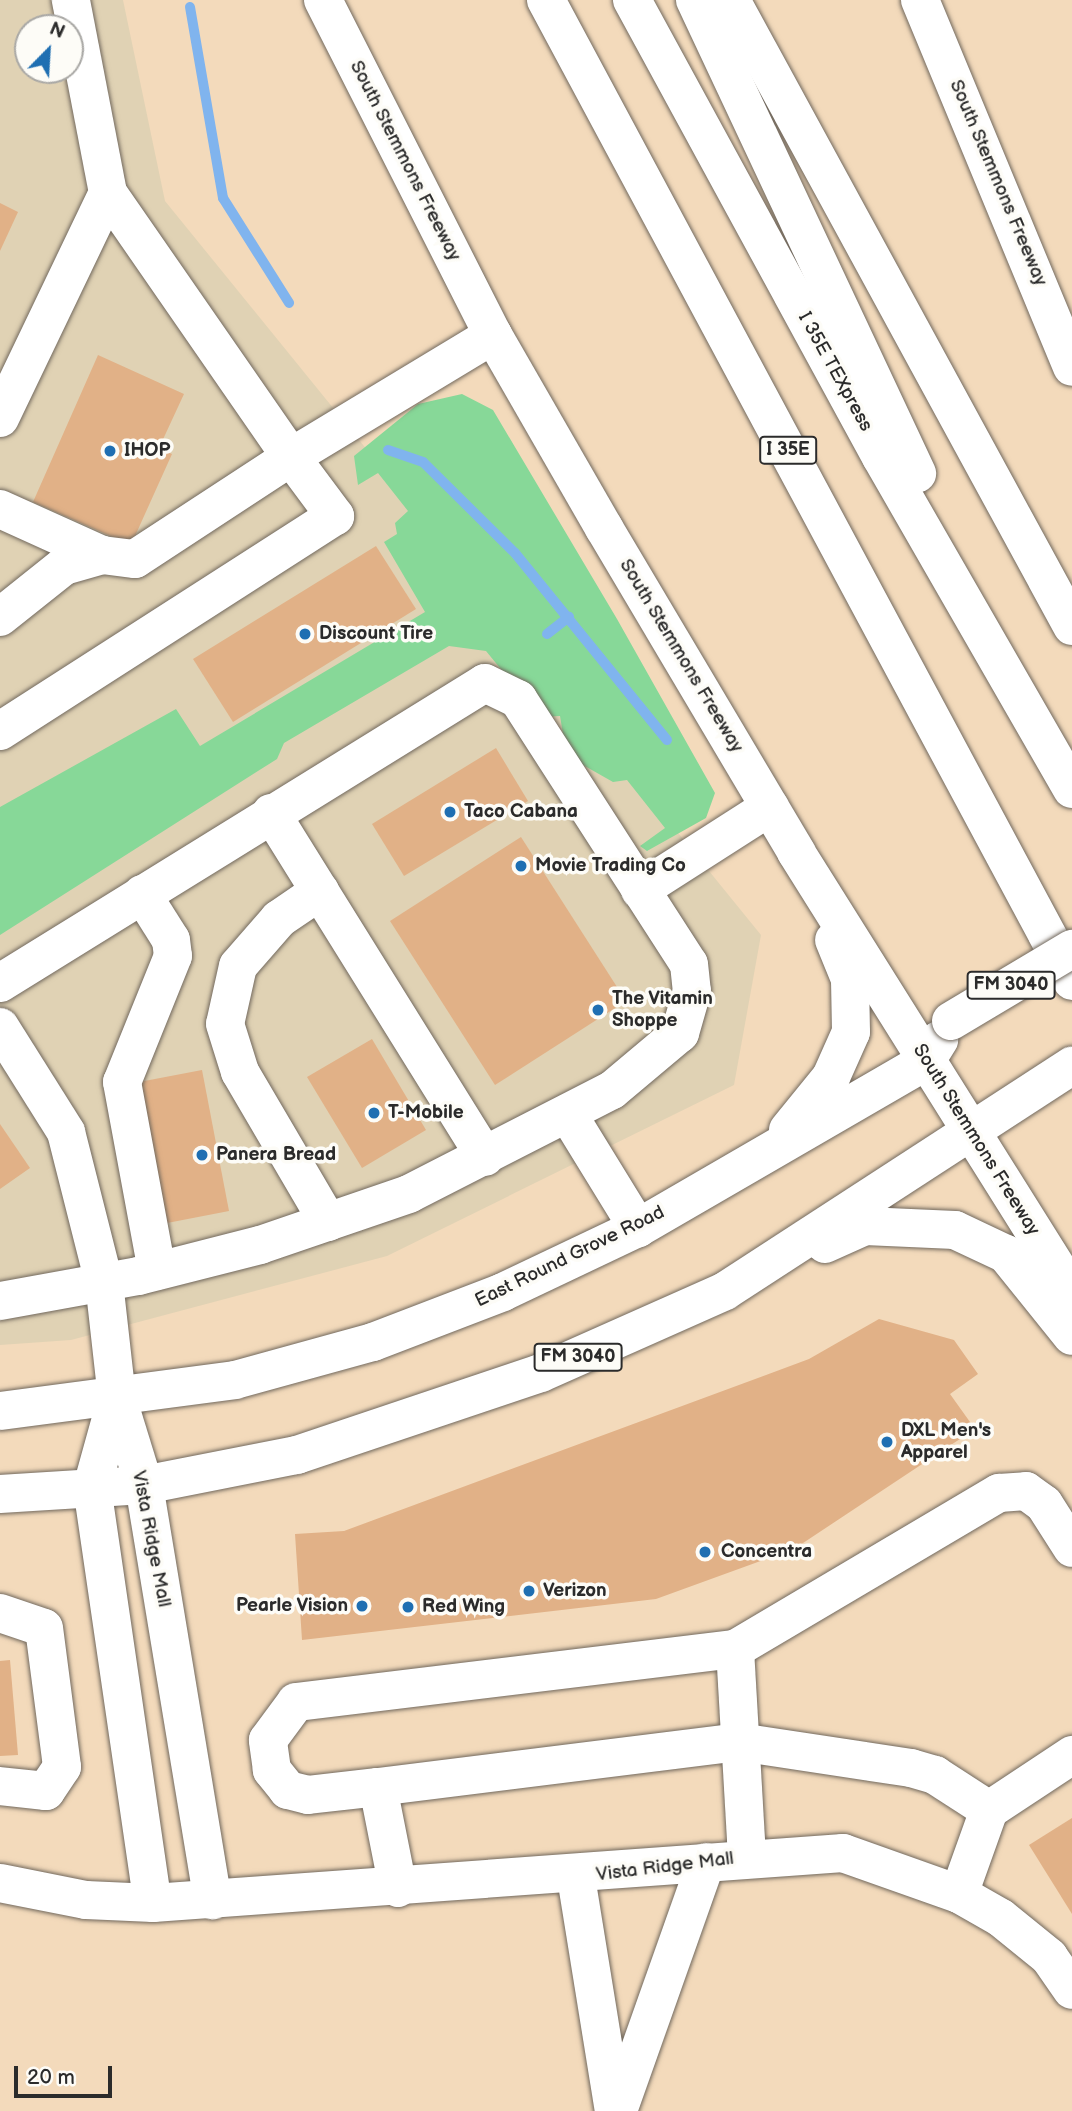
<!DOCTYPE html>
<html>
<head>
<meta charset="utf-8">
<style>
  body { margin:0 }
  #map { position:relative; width:1072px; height:2111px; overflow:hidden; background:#f3dabb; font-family:"Balsamiq Sans",sans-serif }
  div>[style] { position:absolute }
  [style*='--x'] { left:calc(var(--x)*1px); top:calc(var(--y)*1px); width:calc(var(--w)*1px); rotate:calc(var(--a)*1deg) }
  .built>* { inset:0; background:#e0d2b4 }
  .green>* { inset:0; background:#87d898 }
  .stream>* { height:10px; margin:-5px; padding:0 5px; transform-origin:5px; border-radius:5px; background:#80b4ee }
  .building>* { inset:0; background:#e1b187 }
  .roads { filter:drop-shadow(0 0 2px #71685d) drop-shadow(0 0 2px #71685d) }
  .minor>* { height:38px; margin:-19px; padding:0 19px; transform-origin:19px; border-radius:19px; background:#fff }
  .major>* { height:38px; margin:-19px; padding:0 19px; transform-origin:19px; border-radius:19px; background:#fff }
  .highway>* { height:38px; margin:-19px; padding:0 19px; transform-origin:19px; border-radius:19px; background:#fff }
  .bridges { filter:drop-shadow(0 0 2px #71685d) drop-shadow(0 0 2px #71685d) }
  .major-bridge>* { height:38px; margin:-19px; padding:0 19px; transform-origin:19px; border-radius:19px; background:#fff }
  .dots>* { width:19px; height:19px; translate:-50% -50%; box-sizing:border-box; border:4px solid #fdfcf7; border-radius:50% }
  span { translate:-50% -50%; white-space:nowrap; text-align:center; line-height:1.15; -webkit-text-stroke:7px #fdfcf7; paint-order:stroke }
  .shield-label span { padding:2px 5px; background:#fdfcf7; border:2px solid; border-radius:5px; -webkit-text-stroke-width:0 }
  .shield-label { font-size:18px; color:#2b2b2b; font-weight:700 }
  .street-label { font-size:19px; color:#2b2b2b }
  .poi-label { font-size:19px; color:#2b2b2b; font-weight:700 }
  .left { translate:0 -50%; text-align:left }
  .right { translate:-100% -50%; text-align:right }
  .north { position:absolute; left:14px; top:14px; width:70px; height:70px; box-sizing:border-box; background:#fdfcf7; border:2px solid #a9a8a5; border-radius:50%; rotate:24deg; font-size:19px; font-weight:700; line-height:28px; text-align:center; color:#2b2b2b }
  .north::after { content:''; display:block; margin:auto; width:24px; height:32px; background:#1f6fb2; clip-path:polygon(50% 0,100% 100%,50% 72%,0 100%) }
  .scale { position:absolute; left:14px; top:2066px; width:98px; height:32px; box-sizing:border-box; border:4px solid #2b2b2b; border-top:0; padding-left:9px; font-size:21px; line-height:24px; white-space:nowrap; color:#2b2b2b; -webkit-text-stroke:5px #fdfcf7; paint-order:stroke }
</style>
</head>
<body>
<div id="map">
  <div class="built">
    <div style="clip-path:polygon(evenodd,0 0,123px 0,165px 201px,761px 935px,734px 1085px,387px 1256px,71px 1340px,0 1345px,0 0,28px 28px,70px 28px,70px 70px,28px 70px,28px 28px)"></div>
  </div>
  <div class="green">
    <div style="clip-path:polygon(462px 394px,493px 410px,617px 619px,715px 793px,706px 818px,647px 851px,640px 846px,665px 828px,627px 780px,613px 782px,583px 765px,565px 746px,560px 716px,540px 717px,486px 651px,449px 646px,284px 743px,277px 759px,0 935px,0 807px,176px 709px,200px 746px,425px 612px,384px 542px,397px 534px,395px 523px,408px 511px,378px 473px,358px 485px,354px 456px,418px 404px)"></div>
  </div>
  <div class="stream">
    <div style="--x:190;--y:7;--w:194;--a:80.2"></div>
    <div style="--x:223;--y:198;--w:124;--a:57.8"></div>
    <div style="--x:388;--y:450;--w:37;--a:19"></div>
    <div style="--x:423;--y:462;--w:129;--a:44.7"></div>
    <div style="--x:515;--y:553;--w:241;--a:50.9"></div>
    <div style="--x:547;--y:634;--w:28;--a:-38"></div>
  </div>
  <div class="building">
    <div style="clip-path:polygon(0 203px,18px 212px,0 251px)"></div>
    <div style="clip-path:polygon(98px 355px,184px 394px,159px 448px,172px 454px,131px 545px,33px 502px)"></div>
    <div style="clip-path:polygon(376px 546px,416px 609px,233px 722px,193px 659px)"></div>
    <div style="clip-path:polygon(496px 748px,528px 801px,404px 876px,372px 824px)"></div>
    <div style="clip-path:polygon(521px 837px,626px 1001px,495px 1085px,390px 921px)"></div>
    <div style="clip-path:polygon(372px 1039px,426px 1130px,362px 1168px,307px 1077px)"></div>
    <div style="clip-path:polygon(202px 1070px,229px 1211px,162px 1224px,134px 1083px)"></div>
    <div style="clip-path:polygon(0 1124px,30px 1168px,0 1189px)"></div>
    <div style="clip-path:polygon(879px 1319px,954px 1340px,978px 1374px,950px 1394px,975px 1429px,794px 1549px,656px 1599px,302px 1640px,295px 1534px,344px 1531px,809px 1359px)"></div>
    <div style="clip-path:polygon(10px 1660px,18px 1755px,0 1756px,0 1661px)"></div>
    <div style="clip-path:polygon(1072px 1818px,1072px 1914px,1029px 1845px)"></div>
  </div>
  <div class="roads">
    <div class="minor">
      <div style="--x:108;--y:193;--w:321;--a:55.3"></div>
      <div style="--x:291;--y:457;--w:236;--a:-31.1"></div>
      <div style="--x:0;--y:418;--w:250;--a:-64.4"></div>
      <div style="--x:108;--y:193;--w:197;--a:-100.9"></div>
      <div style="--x:0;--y:509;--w:112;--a:24.3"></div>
      <div style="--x:102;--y:555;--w:33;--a:7"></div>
      <div style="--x:135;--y:559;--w:186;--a:-33.2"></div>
      <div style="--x:291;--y:457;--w:74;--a:53.3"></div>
      <div style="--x:335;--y:516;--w:398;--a:147.3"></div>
      <div style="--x:0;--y:617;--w:82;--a:-38.6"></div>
      <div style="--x:64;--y:566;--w:40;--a:-16"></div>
      <div style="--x:271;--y:813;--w:405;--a:58.1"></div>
      <div style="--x:640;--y:890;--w:154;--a:-32.6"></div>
      <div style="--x:320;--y:891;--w:50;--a:145.7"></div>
      <div style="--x:279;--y:919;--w:62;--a:131.1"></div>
      <div style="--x:238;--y:966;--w:59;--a:102.6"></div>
      <div style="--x:225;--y:1024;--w:50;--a:72.6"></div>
      <div style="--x:240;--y:1072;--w:174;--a:59.6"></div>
      <div style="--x:142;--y:894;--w:54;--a:57.8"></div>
      <div style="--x:171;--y:940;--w:16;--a:83"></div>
      <div style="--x:173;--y:956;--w:136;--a:112"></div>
      <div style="--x:122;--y:1082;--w:192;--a:79.5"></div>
      <div style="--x:0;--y:983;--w:570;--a:-31.74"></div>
      <div style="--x:485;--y:683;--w:37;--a:26"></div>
      <div style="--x:518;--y:699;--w:315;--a:57.2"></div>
      <div style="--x:689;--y:964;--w:27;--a:84"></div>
      <div style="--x:692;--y:991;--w:44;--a:105.9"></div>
      <div style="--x:680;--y:1033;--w:89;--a:140"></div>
      <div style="--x:612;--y:1090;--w:228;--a:152.9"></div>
      <div style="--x:409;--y:1194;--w:157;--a:161.1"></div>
      <div style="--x:260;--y:1245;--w:126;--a:165.7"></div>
      <div style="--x:138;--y:1276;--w:140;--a:169.7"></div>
      <div style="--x:0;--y:1027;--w:124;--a:57.8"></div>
      <div style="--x:66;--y:1132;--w:155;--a:75.8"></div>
      <div style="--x:104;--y:1282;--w:116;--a:83.6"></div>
      <div style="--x:117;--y:1397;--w:92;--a:72.9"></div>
      <div style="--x:144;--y:1485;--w:421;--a:80.6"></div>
      <div style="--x:569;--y:1116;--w:132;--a:58.4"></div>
      <div style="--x:117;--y:1397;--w:93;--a:105.5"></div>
      <div style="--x:92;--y:1487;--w:420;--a:81.7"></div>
      <div style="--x:0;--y:1613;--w:46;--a:18.8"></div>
      <div style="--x:44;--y:1628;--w:140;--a:82.6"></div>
      <div style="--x:62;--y:1767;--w:29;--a:124"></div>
      <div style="--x:46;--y:1791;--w:46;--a:-173.8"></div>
      <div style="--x:735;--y:1649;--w:208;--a:86.7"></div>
      <div style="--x:378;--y:1787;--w:364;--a:-7.1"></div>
      <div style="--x:739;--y:1742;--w:174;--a:8.6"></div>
      <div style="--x:911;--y:1768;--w:25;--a:16"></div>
      <div style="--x:935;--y:1775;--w:64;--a:32.9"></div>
      <div style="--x:576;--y:1877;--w:237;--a:80.8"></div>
      <div style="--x:0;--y:1883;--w:88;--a:11.2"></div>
      <div style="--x:86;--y:1900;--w:67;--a:2.6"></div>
      <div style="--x:153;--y:1903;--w:692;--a:-4.14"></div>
      <div style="--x:843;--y:1853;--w:123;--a:19.5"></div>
      <div style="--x:959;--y:1894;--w:48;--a:29.7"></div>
      <div style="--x:1001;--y:1918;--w:62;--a:39.1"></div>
      <div style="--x:1049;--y:1957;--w:40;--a:55.1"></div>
      <div style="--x:398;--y:1888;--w:103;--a:-101.2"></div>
      <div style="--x:378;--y:1787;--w:70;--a:173.5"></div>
      <div style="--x:308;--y:1795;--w:21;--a:-166"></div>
      <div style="--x:288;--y:1790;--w:26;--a:-129"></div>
      <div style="--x:272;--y:1770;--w:30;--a:-98"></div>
      <div style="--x:268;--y:1740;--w:47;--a:-53.6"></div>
      <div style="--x:296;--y:1702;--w:442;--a:-6.9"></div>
      <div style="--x:735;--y:1649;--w:307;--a:-30.6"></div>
      <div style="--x:999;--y:1493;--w:27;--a:-4"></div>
      <div style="--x:1026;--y:1491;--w:22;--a:36"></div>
      <div style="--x:1044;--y:1504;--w:52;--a:57.5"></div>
      <div style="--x:959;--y:1894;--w:89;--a:-70.3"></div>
      <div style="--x:989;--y:1810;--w:100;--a:-33.5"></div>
      <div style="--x:618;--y:2111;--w:264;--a:-70.5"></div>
    </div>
    <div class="major">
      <div style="--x:323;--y:0;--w:376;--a:63.1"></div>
      <div style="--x:493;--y:335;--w:223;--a:60.1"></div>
      <div style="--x:604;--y:528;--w:377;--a:59.3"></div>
      <div style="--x:796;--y:852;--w:519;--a:57.9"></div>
      <div style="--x:920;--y:0;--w:397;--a:67.5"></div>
      <div style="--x:788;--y:1130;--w:68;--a:-50.9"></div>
      <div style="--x:831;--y:1077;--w:49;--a:-66"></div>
      <div style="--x:851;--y:1032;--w:53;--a:-91.1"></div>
      <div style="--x:850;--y:979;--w:42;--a:-112.3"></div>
      <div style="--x:825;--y:1244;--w:44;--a:-24.2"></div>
      <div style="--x:865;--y:1226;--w:90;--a:2.5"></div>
      <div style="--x:955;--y:1230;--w:56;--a:25.2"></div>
      <div style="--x:1006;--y:1254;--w:105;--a:51.2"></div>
      <div style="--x:0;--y:1411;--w:237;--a:-7.5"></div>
      <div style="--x:235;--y:1380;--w:143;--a:-15.4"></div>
      <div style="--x:373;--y:1342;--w:139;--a:-21"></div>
      <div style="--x:503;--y:1292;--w:149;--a:-25.4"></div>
      <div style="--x:638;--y:1228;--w:333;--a:-30.1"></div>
      <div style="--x:926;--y:1061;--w:25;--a:-58"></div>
      <div style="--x:0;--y:1494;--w:144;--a:-3.6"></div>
      <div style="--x:144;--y:1485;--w:156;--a:-11.1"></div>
      <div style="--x:297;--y:1455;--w:257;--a:-18.6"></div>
      <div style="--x:541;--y:1373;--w:201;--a:-24"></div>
      <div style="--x:725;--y:1291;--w:414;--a:-33"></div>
    </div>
    <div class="highway">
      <div style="--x:546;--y:0;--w:1113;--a:61.8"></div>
      <div style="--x:632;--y:0;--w:520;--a:61.42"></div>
      <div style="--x:881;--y:457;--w:383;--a:60.1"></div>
      <div style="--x:695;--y:0;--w:523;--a:64.86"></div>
      <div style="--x:731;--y:0;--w:713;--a:61.42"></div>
    </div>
  </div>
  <div class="bridges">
    <div class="major-bridge">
      <div style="--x:951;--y:1021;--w:141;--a:-30.8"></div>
    </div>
  </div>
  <div class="dots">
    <div style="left:110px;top:451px;background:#1f6fb2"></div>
    <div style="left:305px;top:634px;background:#1f6fb2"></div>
    <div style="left:450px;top:812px;background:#1f6fb2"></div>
    <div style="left:521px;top:866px;background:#1f6fb2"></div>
    <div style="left:598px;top:1010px;background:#1f6fb2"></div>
    <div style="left:374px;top:1113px;background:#1f6fb2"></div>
    <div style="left:202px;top:1155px;background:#1f6fb2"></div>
    <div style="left:887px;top:1442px;background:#1f6fb2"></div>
    <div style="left:705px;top:1552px;background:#1f6fb2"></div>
    <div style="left:529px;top:1591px;background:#1f6fb2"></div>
    <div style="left:362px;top:1606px;background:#1f6fb2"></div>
    <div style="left:408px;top:1607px;background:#1f6fb2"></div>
  </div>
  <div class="shield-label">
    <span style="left:788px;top:450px">I 35E</span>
    <span style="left:1011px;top:985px">FM 3040</span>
    <span style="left:578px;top:1357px">FM 3040</span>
  </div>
  <div class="street-label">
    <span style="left:405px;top:161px;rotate:63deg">South Stemmons Freeway</span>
    <span style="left:998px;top:183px;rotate:67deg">South Stemmons Freeway</span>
    <span style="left:835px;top:372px;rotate:61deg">I 35E TEXpress</span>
    <span style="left:681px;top:656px;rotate:59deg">South Stemmons Freeway</span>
    <span style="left:976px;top:1140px;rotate:58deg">South Stemmons Freeway</span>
    <span style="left:570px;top:1257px;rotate:-26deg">East Round Grove Road</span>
    <span style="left:151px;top:1539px;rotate:79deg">Vista Ridge Mall</span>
    <span style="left:665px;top:1867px;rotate:-7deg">Vista Ridge Mall</span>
  </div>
  <div class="poi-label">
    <span class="left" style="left:124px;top:451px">IHOP</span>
    <span class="left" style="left:319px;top:634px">Discount Tire</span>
    <span class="left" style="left:464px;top:812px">Taco Cabana</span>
    <span class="left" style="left:535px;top:866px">Movie Trading Co</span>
    <span class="left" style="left:612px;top:1010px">The Vitamin<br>Shoppe</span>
    <span class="left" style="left:388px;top:1113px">T-Mobile</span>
    <span class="left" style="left:216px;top:1155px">Panera Bread</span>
    <span class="left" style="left:901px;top:1442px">DXL Men's<br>Apparel</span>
    <span class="left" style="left:721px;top:1552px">Concentra</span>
    <span class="left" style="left:543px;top:1591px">Verizon</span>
    <span class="right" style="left:348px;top:1606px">Pearle Vision</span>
    <span class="left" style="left:422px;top:1607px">Red Wing</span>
  </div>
  <div class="north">N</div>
  <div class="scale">20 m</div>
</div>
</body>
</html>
